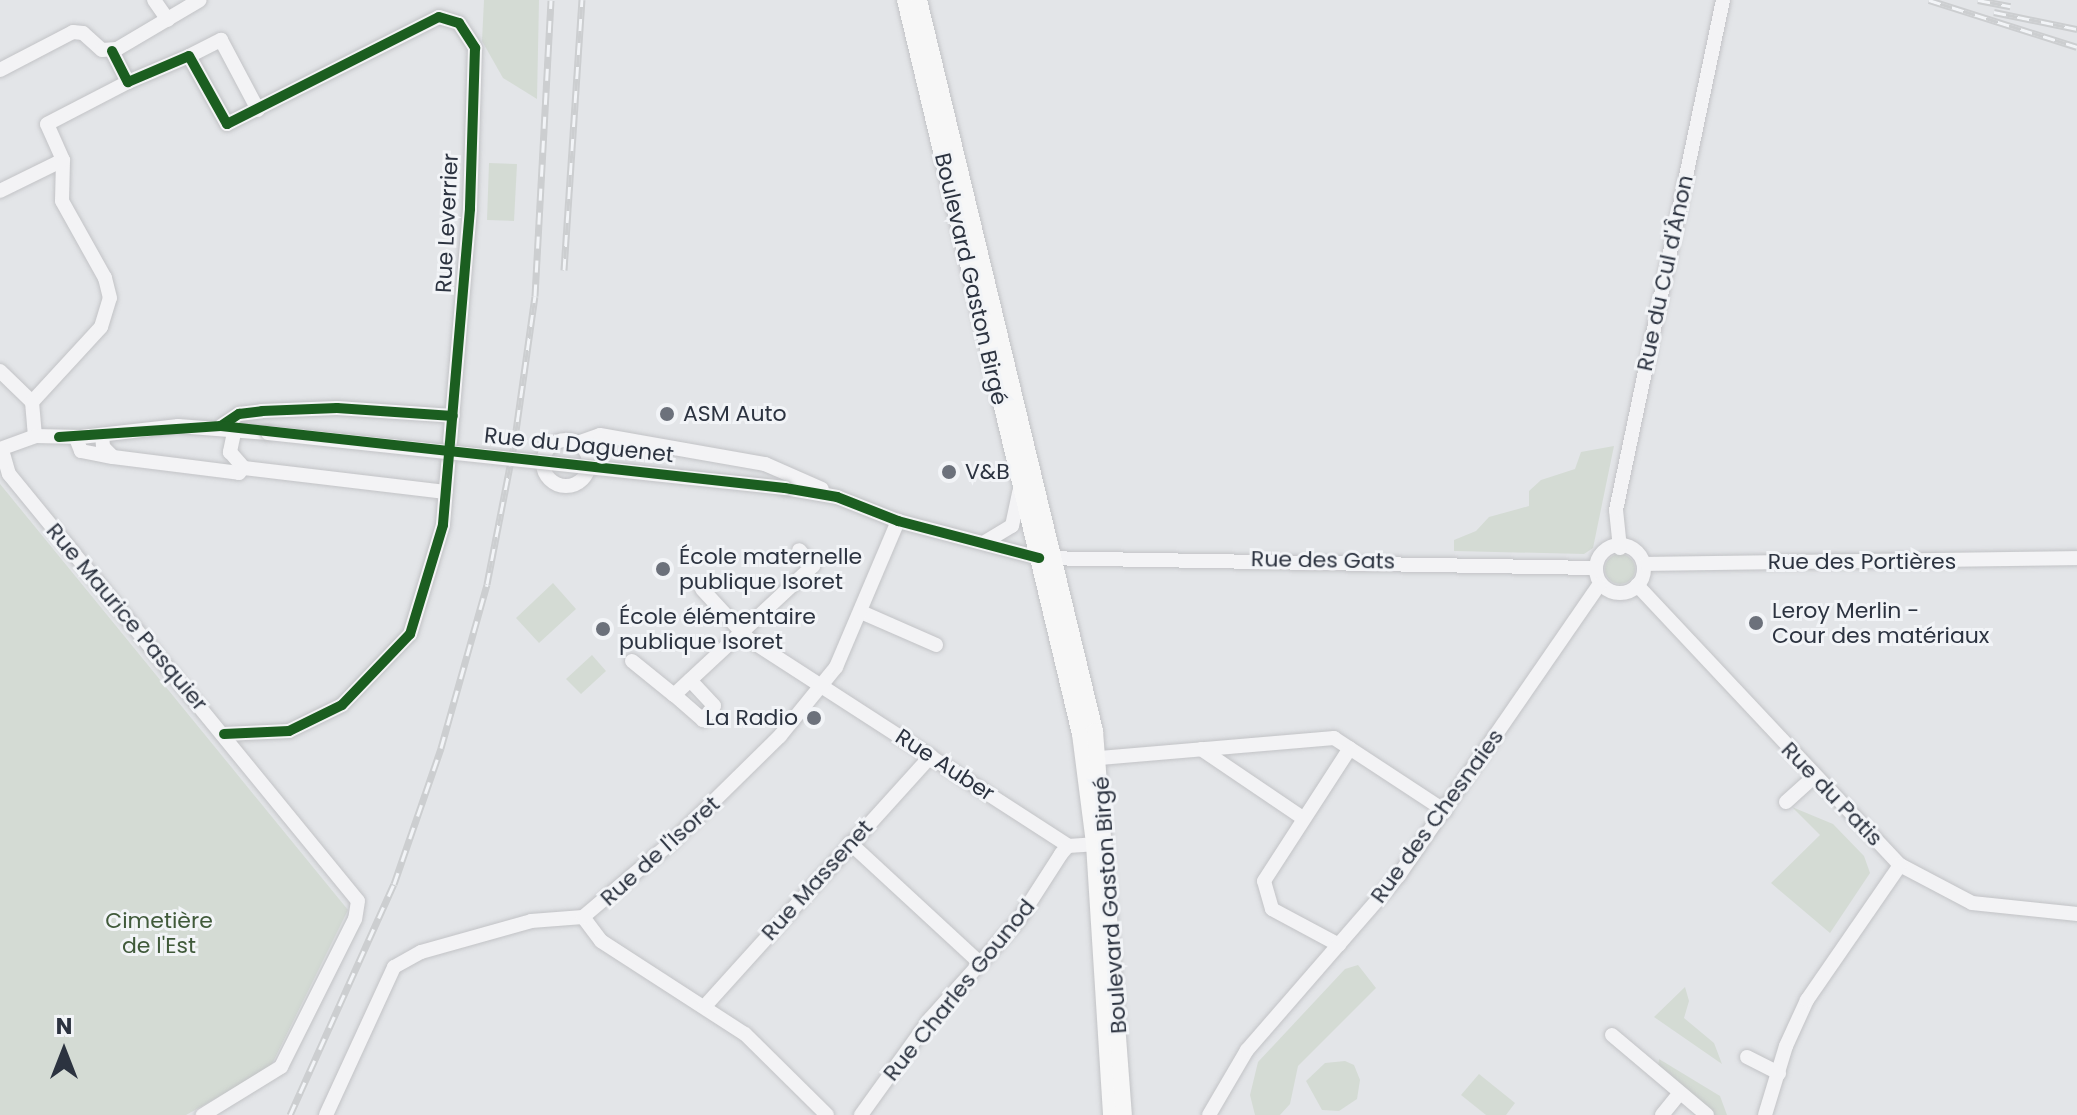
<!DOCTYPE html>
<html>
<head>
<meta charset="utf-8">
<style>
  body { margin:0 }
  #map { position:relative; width:2077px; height:1115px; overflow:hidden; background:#e3e5e8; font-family:Poppins,sans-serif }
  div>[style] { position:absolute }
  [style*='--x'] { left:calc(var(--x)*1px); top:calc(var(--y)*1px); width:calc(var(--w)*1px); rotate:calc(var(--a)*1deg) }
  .green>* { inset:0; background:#d4dbd4 }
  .round { border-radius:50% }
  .roads { filter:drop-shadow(0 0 2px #c2c3c6) drop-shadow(0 0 2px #c2c3c6) }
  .minor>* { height:14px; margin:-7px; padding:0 7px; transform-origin:7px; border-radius:7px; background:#f3f3f5 }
  .minor>.ring { margin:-7px; padding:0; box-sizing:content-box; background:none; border:14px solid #f3f3f5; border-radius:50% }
  .major>* { height:16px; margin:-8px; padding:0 8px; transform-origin:8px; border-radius:8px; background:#f7f7f7 }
  .rail>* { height:7px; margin-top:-3.5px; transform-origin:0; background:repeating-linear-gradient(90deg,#f2f4f7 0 12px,#ccced0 0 24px); box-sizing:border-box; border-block:2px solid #ccced0 }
  .bridges { filter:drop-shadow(0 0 2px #c2c3c6) drop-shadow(0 0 2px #c2c3c6) }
  .minor-bridge>* { height:14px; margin:-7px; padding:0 7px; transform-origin:7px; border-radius:7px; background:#f3f3f5 }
  .cycleway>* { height:10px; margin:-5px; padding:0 5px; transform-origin:5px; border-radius:5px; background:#1b5e20 }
  .dots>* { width:22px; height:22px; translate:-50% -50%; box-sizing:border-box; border:4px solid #f2f4f7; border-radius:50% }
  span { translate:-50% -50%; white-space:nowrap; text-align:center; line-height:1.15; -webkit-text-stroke:6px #f2f4f7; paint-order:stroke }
  .street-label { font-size:22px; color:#2c3340 }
  .poi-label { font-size:22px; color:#2c3340 }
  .left { translate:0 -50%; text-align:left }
  .right { translate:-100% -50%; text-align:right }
  .park-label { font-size:22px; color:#405a3a }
  .north { position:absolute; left:24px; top:1011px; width:80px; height:80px; -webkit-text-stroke:6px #f2f4f7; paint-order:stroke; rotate:0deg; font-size:22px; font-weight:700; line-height:32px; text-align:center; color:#2c3340 }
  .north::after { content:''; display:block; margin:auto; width:28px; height:36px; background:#2c3340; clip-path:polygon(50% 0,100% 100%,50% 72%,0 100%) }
</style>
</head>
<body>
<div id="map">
  <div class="green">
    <div style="clip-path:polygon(484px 0,539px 0,537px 99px,503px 78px,482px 41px)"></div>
    <div style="clip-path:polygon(489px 163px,517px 164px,514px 221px,487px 220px)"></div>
    <div style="clip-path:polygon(1614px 446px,1593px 548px,1584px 554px,1454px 551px,1454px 540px,1476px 531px,1489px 517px,1529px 506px,1529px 491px,1541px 480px,1575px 469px,1581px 452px)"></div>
    <div style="clip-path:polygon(0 484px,348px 910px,270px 1068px,186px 1115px,0 1115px)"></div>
    <div class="round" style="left:1605px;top:554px;width:30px;height:30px"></div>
    <div style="clip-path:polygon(553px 583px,576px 609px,539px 643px,516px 618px)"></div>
    <div style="clip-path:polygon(592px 655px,606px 671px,581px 694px,566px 679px)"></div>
    <div style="clip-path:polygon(1792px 807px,1833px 824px,1864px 856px,1870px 873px,1830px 933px,1771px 883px,1820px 835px)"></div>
    <div style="clip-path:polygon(1358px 965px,1376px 988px,1298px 1066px,1290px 1104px,1280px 1115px,1255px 1115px,1250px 1095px,1258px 1062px,1345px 969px)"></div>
    <div style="clip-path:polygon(1685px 987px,1689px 1001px,1684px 1018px,1714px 1043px,1722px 1064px,1654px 1017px)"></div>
    <div style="clip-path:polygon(1659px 1059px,1720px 1096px,1727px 1115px,1715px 1115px,1658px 1067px)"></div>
    <div style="clip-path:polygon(1345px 1061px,1354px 1065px,1360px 1080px,1357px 1099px,1339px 1111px,1322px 1110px,1306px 1081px,1325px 1063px)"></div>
    <div style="clip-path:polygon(1479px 1074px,1515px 1103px,1506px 1115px,1486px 1115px,1461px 1095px)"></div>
  </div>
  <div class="roads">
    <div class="minor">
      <div style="--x:154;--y:0;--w:24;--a:55"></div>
      <div style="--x:112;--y:51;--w:35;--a:63"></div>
      <div style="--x:128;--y:82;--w:66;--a:-23.1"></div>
      <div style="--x:189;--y:56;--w:78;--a:60.8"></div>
      <div style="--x:227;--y:124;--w:237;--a:-26.8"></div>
      <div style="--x:439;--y:17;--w:21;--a:17"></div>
      <div style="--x:459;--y:23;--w:30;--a:57"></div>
      <div style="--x:475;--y:48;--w:161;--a:91.8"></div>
      <div style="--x:470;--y:209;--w:317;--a:94.9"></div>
      <div style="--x:443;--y:525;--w:114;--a:106.8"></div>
      <div style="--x:410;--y:634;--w:98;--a:133.8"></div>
      <div style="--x:342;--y:705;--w:59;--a:153.9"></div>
      <div style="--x:289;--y:731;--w:65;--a:177.4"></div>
      <div style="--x:189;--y:56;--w:36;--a:-27"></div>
      <div style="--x:221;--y:40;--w:79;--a:62.1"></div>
      <div style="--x:0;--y:70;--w:82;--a:-27.5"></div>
      <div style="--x:73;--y:32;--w:10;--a:6"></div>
      <div style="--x:83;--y:33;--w:25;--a:42"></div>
      <div style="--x:102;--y:50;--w:15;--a:-4"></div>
      <div style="--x:117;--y:49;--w:96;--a:-30.6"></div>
      <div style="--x:0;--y:191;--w:70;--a:-26.2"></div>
      <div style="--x:0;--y:371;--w:45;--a:44.1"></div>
      <div style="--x:32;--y:402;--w:34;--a:85"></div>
      <div style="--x:32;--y:402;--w:102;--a:-47.4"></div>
      <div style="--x:101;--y:327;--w:30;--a:-73"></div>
      <div style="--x:110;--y:298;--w:21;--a:-104"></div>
      <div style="--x:105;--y:278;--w:88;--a:-119.2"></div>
      <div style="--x:62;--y:201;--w:41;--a:-88.6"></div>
      <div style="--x:63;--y:160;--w:39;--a:-114"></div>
      <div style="--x:47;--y:124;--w:91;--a:-27.4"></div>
      <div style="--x:221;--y:426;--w:22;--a:-34"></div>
      <div style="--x:239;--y:414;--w:23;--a:-7"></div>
      <div style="--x:262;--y:411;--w:75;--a:-2.3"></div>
      <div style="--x:337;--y:408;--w:116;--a:3.9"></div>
      <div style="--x:235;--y:428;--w:25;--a:102"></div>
      <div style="--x:230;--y:452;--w:21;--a:49"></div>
      <div style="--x:244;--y:468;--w:203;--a:6.8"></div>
      <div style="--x:102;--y:435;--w:12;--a:85"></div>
      <div style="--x:103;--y:447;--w:14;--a:45"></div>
      <div style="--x:113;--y:457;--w:127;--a:7.2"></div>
      <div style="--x:239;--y:473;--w:6;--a:-51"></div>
      <div style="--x:76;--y:438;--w:14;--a:69"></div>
      <div style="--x:81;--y:451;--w:32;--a:11"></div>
      <div class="ring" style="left:543px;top:440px;width:32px;height:32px"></div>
      <div style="--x:577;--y:443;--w:24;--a:-19"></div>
      <div style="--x:600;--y:435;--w:168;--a:10"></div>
      <div style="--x:765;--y:464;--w:62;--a:23.7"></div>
      <div style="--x:0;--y:449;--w:37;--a:-20"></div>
      <div style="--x:35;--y:436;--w:46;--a:1.2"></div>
      <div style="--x:81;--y:437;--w:98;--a:-6.5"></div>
      <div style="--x:178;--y:426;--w:90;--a:4.4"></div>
      <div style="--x:2;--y:450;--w:25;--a:74"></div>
      <div style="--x:9;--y:474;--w:551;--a:50.74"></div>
      <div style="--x:358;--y:901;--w:18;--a:99"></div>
      <div style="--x:355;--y:919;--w:165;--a:116.6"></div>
      <div style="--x:281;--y:1067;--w:92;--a:148.4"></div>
      <div style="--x:785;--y:488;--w:53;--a:9.8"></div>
      <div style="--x:837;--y:497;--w:66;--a:21.5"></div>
      <div style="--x:898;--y:521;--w:146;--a:14.7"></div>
      <div style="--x:1039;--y:558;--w:554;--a:1.03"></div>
      <div style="--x:985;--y:542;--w:31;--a:-31"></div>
      <div style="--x:1012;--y:526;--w:35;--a:-78"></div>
      <div class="ring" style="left:1596px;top:545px;width:34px;height:34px"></div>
      <div style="--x:1620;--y:548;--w:38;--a:-96"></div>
      <div style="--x:1616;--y:510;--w:521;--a:-78.15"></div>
      <div style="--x:1647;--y:564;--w:430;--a:-0.8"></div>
      <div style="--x:1637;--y:585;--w:384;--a:46.8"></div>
      <div style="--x:1900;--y:865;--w:81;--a:27.8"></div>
      <div style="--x:1972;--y:903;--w:106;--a:6"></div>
      <div style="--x:702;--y:589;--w:67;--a:47.4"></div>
      <div style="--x:747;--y:638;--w:382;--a:32.9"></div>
      <div style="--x:861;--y:612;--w:82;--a:23.7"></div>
      <div style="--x:632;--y:661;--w:54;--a:39"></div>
      <div style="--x:690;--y:680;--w:35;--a:47"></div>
      <div style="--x:714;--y:706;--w:18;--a:128"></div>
      <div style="--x:703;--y:720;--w:38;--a:-139"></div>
      <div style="--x:674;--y:695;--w:190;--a:-42.9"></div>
      <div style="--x:813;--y:566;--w:21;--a:-131"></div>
      <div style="--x:1201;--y:749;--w:123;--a:34.1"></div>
      <div style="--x:1088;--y:759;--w:247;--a:-4.9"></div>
      <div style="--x:1334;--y:738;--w:133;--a:33.3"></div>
      <div style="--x:1786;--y:802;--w:39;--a:-42"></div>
      <div style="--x:850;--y:843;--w:177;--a:42.7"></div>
      <div style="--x:583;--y:917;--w:30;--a:53"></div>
      <div style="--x:601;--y:941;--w:171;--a:32.9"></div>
      <div style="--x:745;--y:1034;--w:115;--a:44.6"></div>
      <div style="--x:1339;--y:945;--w:76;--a:-151.8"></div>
      <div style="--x:1272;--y:909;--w:29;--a:-106"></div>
      <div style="--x:1264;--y:881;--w:158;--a:-57.1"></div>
      <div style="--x:705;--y:1006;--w:337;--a:-47.9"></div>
      <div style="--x:1612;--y:1035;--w:124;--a:40.1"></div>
      <div style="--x:1747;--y:1057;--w:36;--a:27"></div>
      <div style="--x:326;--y:1115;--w:163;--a:-65.3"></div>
      <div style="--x:394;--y:967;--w:31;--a:-29"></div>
      <div style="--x:421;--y:952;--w:114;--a:-15.7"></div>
      <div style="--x:531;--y:921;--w:52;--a:-4.4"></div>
      <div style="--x:583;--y:917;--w:118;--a:-40.2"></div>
      <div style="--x:673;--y:841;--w:150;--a:-44.5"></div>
      <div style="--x:780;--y:736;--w:89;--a:-50.9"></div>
      <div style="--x:836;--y:667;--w:159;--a:-67"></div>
      <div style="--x:861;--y:1115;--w:118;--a:-54.3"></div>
      <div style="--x:930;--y:1019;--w:132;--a:-48.1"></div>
      <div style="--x:1018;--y:921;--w:80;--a:-57.3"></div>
      <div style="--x:1061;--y:854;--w:11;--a:-49"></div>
      <div style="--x:1068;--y:846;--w:26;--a:-4"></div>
      <div style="--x:1209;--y:1115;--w:75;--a:-59.7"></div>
      <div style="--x:1247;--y:1050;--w:232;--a:-49"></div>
      <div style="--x:1399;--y:875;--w:352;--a:-55.4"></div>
      <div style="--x:1662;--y:1115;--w:28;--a:-51"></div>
      <div style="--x:1765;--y:1115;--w:72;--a:-73.1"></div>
      <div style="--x:1786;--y:1046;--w:51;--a:-65.5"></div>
      <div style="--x:1807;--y:1000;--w:164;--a:-55.4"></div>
    </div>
    <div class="major">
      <div style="--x:905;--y:0;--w:755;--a:76.59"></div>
      <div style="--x:1080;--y:734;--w:111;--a:82.7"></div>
      <div style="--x:1094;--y:844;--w:272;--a:86.4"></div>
      <div style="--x:919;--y:0;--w:752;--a:76.46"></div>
      <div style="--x:1095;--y:731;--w:385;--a:85.7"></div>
    </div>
  </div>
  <div class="rail">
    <div style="--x:1929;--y:0;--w:155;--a:17.6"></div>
    <div style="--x:1978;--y:0;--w:33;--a:11"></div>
    <div style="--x:1994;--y:12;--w:85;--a:11.6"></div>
    <div style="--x:564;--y:270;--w:271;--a:-86.2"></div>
    <div style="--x:290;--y:1115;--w:253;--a:-65.8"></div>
    <div style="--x:394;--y:884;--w:144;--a:-70.9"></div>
    <div style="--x:441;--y:748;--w:170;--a:-74.3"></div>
    <div style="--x:487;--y:584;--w:142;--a:-79"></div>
    <div style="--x:514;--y:445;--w:150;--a:-82"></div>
    <div style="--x:535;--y:296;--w:296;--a:-86.9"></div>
  </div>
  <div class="bridges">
    <div class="minor-bridge">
      <div style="--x:268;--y:433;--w:520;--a:6.07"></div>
    </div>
  </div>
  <div class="cycleway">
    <div style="--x:112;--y:51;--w:35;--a:63"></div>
    <div style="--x:128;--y:82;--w:66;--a:-23.1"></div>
    <div style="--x:189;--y:56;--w:78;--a:60.8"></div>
    <div style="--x:227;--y:124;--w:237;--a:-26.8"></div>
    <div style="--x:439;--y:17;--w:21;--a:17"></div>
    <div style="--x:459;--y:23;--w:30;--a:57"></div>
    <div style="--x:475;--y:48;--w:161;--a:91.8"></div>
    <div style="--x:470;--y:209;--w:317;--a:94.9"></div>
    <div style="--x:443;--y:525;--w:114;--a:106.8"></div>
    <div style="--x:410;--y:634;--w:98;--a:133.8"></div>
    <div style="--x:342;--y:705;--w:59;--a:153.9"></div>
    <div style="--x:289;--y:731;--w:65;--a:177.4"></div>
    <div style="--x:221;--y:426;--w:22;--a:-34"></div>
    <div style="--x:239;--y:414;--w:23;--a:-7"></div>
    <div style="--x:262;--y:411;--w:75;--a:-2.3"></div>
    <div style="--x:337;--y:408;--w:116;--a:3.9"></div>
    <div style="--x:59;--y:437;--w:162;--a:-3.9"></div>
    <div style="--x:221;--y:426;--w:567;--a:6.27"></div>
    <div style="--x:785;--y:488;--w:53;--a:9.8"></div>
    <div style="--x:837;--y:497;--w:66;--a:21.5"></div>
    <div style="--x:898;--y:521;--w:146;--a:14.7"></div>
  </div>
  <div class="dots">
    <div style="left:667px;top:414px;background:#6c717b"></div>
    <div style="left:949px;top:472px;background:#6c717b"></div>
    <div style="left:663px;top:569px;background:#6c717b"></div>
    <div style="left:1756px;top:623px;background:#6c717b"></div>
    <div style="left:603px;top:629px;background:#6c717b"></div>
    <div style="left:814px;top:718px;background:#6c717b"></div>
  </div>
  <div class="street-label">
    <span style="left:447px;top:223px;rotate:-87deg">Rue Leverrier</span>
    <span style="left:1665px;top:273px;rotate:-78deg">Rue du Cul d'Ânon</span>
    <span style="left:971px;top:279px;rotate:77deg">Boulevard Gaston Birgé</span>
    <span style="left:579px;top:445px;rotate:6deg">Rue du Daguenet</span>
    <span style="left:1323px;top:560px;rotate:1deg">Rue des Gats</span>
    <span style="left:1862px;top:562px">Rue des Portières</span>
    <span style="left:127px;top:617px;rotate:50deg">Rue Maurice Pasquier</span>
    <span style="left:945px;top:765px;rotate:33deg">Rue Auber</span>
    <span style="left:1832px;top:794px;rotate:46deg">Rue du Patis</span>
    <span style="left:1437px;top:816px;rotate:-54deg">Rue des Chesnaies</span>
    <span style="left:660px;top:851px;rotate:-42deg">Rue de l'Isoret</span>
    <span style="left:817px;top:880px;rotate:-48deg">Rue Massenet</span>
    <span style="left:1110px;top:905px;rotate:-94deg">Boulevard Gaston Birgé</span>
    <span style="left:959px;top:990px;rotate:-51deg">Rue Charles Gounod</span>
  </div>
  <div class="poi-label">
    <span class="left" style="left:683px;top:414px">ASM Auto</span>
    <span class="left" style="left:965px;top:472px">V&amp;B</span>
    <span class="left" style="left:679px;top:569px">École maternelle<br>publique Isoret</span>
    <span class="left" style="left:1772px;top:623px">Leroy Merlin -<br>Cour des matériaux</span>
    <span class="left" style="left:619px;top:629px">École élémentaire<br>publique Isoret</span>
    <span class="right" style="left:798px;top:718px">La Radio</span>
  </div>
  <div class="park-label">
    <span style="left:159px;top:933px">Cimetière<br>de l'Est</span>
  </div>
  <div class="north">N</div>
</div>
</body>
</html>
